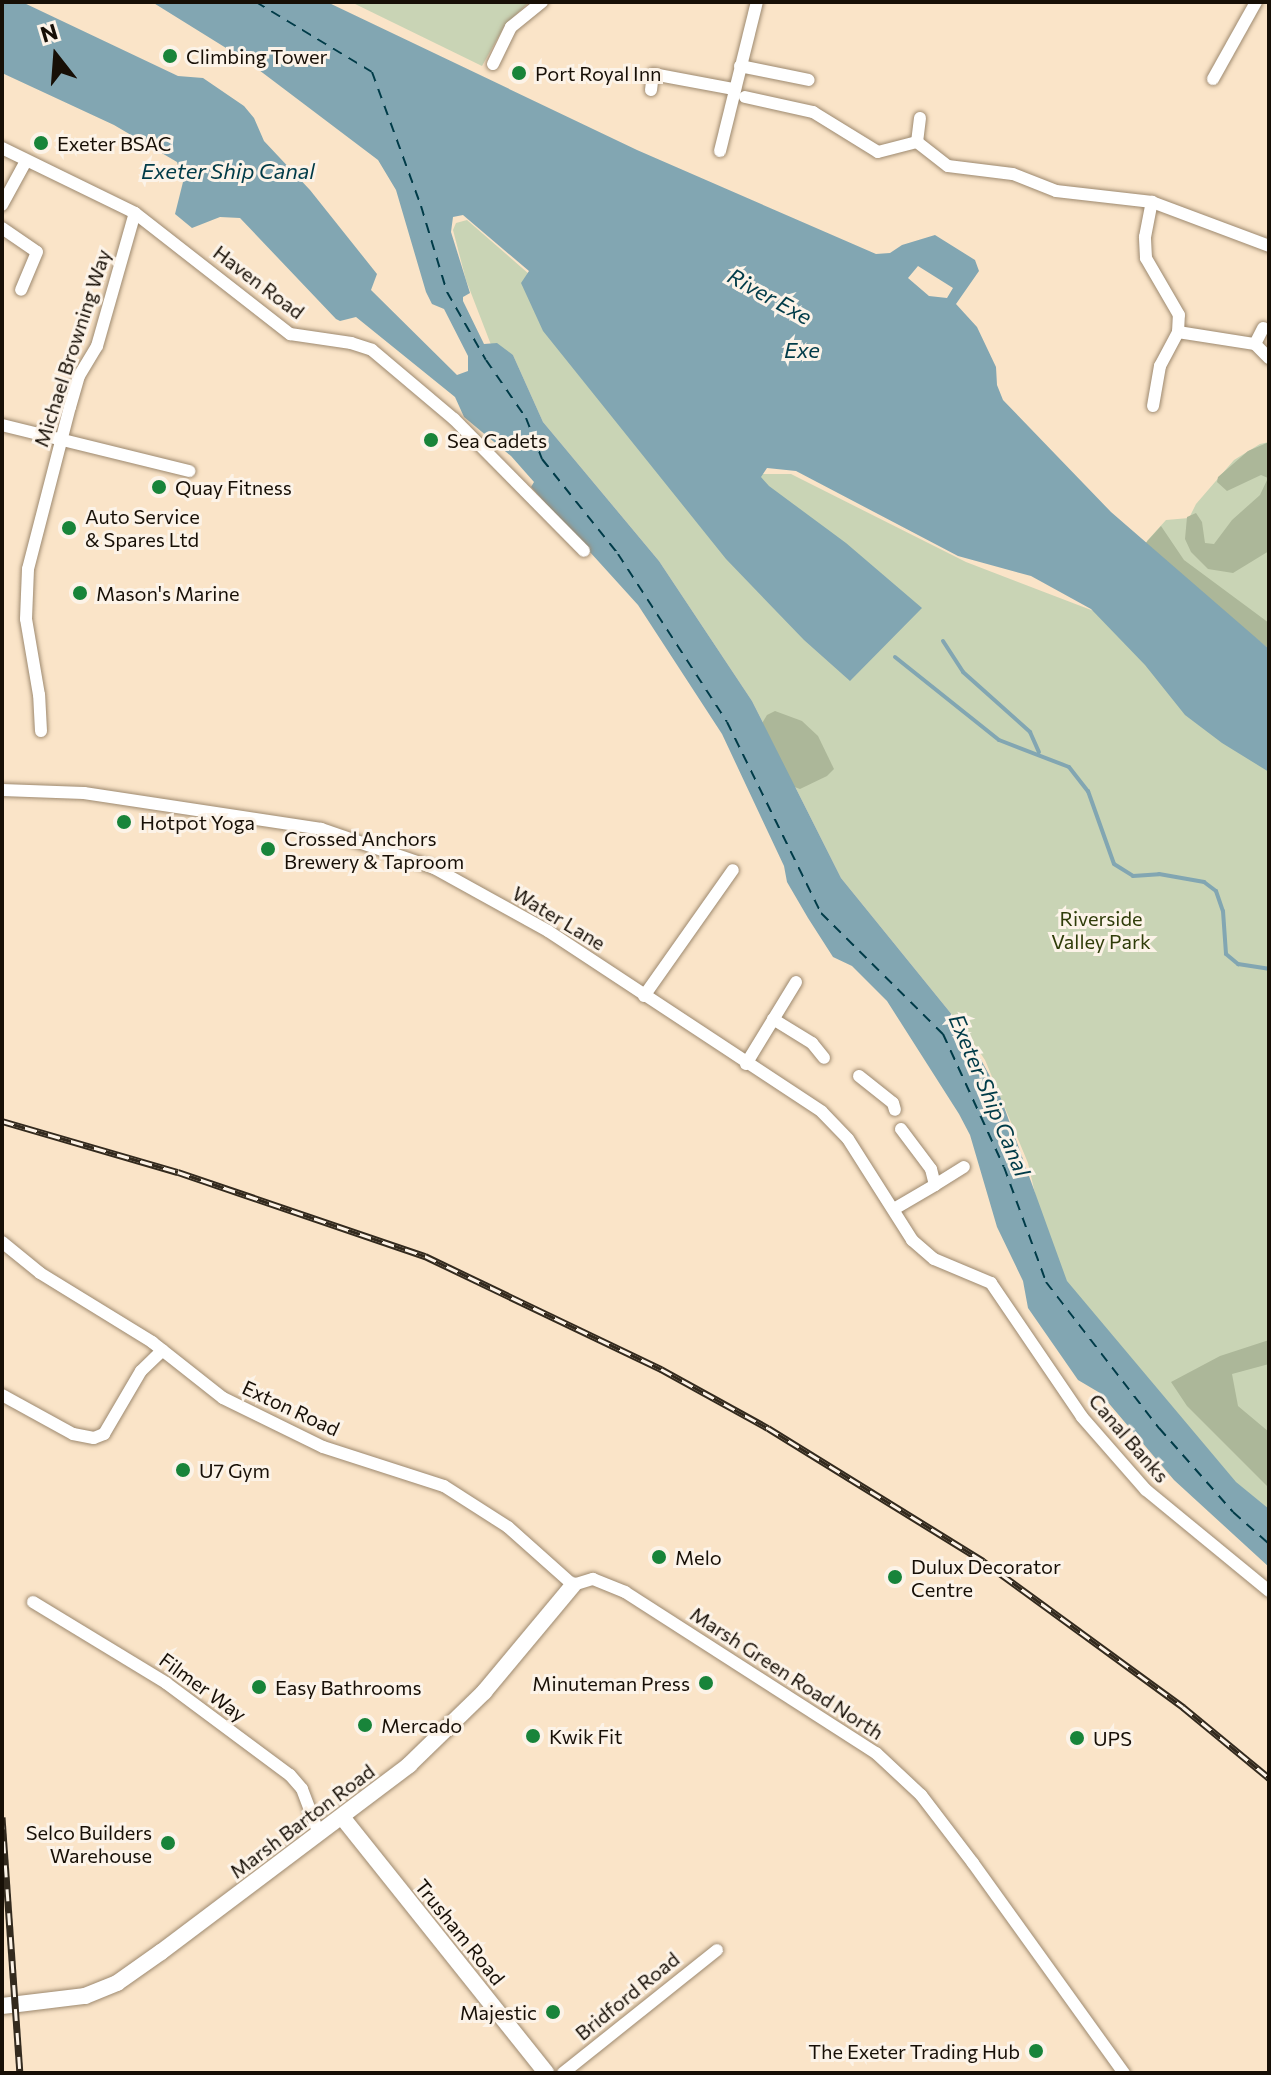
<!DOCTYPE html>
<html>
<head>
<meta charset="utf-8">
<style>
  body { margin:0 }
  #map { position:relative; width:1271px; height:2075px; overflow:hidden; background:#fae4c8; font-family:Commissioner,sans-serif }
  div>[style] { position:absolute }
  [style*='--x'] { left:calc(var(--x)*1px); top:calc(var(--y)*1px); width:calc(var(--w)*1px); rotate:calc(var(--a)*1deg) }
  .green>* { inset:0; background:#c9d4b5 }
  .forest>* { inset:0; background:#acb799 }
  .water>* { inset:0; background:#82a6b2 }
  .stream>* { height:4px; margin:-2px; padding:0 2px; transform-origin:2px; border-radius:2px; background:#82a6b2 }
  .ferry>* { height:2px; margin-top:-1px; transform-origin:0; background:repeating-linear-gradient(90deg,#003b48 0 10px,transparent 0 18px) }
  .roads { filter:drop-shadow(0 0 2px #9d896f) drop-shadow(0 0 2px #9d896f) }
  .street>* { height:12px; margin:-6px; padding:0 6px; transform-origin:6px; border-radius:6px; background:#fff }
  .secondary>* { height:16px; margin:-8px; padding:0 8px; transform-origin:8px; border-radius:8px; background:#fff }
  .rail>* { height:7px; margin-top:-3.5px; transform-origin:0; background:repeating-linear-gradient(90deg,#fcf3e8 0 12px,#332a1e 0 24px); box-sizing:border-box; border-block:2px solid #332a1e }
  .dots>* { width:22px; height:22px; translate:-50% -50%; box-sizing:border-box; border:4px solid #fcf3e8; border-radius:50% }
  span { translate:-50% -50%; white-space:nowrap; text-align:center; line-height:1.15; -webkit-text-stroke:6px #fcf3e8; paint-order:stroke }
  .poi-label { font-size:20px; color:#170f06 }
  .left { translate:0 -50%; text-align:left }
  .right { translate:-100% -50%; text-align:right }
  .street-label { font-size:20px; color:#170f06 }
  .park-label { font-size:20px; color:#2f3c09 }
  .water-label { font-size:22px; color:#003b48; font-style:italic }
  .frame { position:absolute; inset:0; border:4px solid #170f06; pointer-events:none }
  .north { position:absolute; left:16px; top:16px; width:80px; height:80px; -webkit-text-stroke:6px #fcf3e8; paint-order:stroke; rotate:343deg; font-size:22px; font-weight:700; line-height:32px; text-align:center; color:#170f06 }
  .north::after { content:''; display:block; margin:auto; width:28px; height:36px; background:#170f06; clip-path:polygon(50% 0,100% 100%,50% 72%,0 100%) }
</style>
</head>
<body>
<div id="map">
  <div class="green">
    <div style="clip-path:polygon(351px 2px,529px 2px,505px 25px,482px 66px)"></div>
    <div style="clip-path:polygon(467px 220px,759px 474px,791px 474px,966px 562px,1099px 613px,1269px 767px,1269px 1519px,1180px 1431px,1064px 1278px,1038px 1207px,1028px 1163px,985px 1060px,966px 1032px,841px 878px,752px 701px,659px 561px,543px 422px,513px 355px,493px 350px,466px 280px,453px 230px,456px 223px)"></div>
    <div style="clip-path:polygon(1269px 442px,1269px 648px,1147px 541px,1166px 520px,1189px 518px,1196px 504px,1234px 460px,1260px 444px)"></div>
  </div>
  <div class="forest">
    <div style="clip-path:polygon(1269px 442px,1269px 551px,1233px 573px,1208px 569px,1191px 552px,1185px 539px,1187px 517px,1196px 513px,1202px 522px,1205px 543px,1214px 544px,1232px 520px,1260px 495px,1268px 478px,1261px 475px,1227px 491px,1217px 482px,1218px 477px,1248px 451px)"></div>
    <div style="clip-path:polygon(1161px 526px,1184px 560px,1269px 623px,1269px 649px,1204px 597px,1132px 558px)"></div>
    <div style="clip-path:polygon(775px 711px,802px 721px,818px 736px,834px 769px,827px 776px,800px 789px,789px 785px,761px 725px,767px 715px)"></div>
    <div style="clip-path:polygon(1269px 1340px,1269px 1364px,1232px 1374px,1238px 1406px,1269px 1432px,1269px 1488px,1187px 1406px,1171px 1382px,1220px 1356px)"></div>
  </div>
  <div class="water">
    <div style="clip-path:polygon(evenodd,2px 2px,22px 2px,178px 76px,203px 78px,244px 106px,254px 118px,264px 141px,310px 190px,377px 274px,371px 290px,457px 375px,468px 371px,468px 356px,444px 309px,432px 304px,426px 292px,396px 190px,378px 160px,247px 61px,152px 2px,327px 2px,637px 150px,876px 254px,890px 253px,902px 245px,935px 235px,975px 260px,979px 271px,956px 304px,977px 327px,996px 367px,997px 385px,1003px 400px,1111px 512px,1269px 649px,1269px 772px,1222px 743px,1185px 715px,1145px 665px,1091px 609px,1031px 576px,958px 556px,796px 471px,767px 468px,761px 477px,769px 486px,846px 543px,922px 608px,850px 681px,804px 640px,726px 559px,543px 331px,521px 283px,529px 271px,463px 215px,453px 217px,451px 232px,470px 293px,463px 297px,463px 301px,484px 344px,497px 343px,513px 355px,543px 422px,659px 561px,752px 701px,841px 878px,966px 1032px,999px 1093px,1067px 1281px,1236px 1482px,1269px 1509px,1269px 1567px,1174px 1480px,1100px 1393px,1078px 1380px,1028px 1308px,1023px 1281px,997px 1227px,970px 1135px,959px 1114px,887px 1001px,852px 966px,833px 957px,808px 918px,787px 882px,784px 866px,722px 734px,638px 605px,531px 487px,534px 482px,511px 456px,464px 417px,455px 397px,356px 317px,340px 321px,336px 319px,240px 218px,220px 217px,192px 228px,175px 214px,183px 182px,177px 162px,114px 125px,2px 73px,2px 2px,918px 266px,953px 288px,947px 298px,929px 296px,908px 278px,918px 266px)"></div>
  </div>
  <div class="stream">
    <div style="--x:943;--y:641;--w:37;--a:57"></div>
    <div style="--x:963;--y:672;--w:90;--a:41.8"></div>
    <div style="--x:1030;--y:732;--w:22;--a:66"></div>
    <div style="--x:895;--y:657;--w:133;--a:38.6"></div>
    <div style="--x:999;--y:740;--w:75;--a:21.1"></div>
    <div style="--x:1069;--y:767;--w:31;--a:52"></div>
    <div style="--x:1088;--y:791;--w:77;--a:70.4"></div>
    <div style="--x:1114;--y:864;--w:22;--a:32"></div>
    <div style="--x:1133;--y:876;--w:26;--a:-4"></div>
    <div style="--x:1159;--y:874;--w:46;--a:10.1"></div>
    <div style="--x:1204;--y:882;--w:15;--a:37"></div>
    <div style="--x:1216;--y:891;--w:21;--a:71"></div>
    <div style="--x:1223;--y:911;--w:43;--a:86"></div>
    <div style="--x:1226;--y:954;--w:16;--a:40"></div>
    <div style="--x:1238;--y:964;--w:31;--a:9"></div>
  </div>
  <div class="ferry">
    <div style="--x:256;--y:2;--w:135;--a:31.1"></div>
    <div style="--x:372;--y:72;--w:143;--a:69.9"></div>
    <div style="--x:421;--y:206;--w:90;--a:73.2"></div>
    <div style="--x:447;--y:292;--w:78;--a:60.2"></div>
    <div style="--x:486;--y:360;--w:70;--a:55.4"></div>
    <div style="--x:526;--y:418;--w:44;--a:68.7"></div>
    <div style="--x:542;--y:459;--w:122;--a:51.3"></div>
    <div style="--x:618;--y:554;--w:200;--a:57"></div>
    <div style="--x:727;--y:722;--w:213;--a:63.8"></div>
    <div style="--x:821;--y:913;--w:172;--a:44.8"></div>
    <div style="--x:943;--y:1034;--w:146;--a:65.4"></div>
    <div style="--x:1004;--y:1167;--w:122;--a:69.9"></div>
    <div style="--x:1046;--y:1282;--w:185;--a:52.3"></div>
    <div style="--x:1159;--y:1428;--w:112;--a:48.6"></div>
    <div style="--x:1233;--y:1512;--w:48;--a:41.6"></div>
  </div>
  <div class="roads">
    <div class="street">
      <div style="--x:493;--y:64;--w:41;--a:-64.1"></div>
      <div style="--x:511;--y:27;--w:40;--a:-39"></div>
      <div style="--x:740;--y:66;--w:70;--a:11.5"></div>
      <div style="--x:1213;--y:79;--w:88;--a:-60.8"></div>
      <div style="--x:651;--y:90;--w:16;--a:-83"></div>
      <div style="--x:653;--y:74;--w:81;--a:10.6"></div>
      <div style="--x:745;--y:97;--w:70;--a:12.4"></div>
      <div style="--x:813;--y:112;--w:76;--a:31.6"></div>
      <div style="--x:878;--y:152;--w:40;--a:-14.4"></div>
      <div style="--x:920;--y:118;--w:24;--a:97"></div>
      <div style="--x:917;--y:142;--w:39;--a:38"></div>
      <div style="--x:948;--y:166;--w:65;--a:7"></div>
      <div style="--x:1013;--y:174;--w:46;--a:21.6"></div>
      <div style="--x:1056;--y:191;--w:97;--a:6.5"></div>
      <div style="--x:2;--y:148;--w:148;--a:26"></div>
      <div style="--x:135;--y:213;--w:197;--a:38"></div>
      <div style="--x:290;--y:334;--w:62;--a:8.4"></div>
      <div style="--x:351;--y:343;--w:22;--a:18"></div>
      <div style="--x:372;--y:350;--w:107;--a:40.1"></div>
      <div style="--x:454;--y:419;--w:185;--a:45.4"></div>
      <div style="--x:720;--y:151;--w:154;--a:-76.1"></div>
      <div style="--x:2;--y:205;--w:50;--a:-61.4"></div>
      <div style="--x:2;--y:228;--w:42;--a:34.4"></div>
      <div style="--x:37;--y:252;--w:41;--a:112.8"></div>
      <div style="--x:1178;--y:332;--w:78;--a:8.9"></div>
      <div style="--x:1255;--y:344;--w:18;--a:-63"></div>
      <div style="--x:1255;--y:344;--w:20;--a:45"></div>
      <div style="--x:1153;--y:406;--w:41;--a:-80.1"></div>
      <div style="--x:1160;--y:366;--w:38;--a:-62"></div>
      <div style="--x:1178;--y:332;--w:17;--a:-87"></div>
      <div style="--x:1179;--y:315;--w:66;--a:-120.1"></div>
      <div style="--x:1146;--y:258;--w:21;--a:-93"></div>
      <div style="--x:1145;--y:237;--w:36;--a:-79"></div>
      <div style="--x:1152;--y:202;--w:125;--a:20.6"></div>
      <div style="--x:2;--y:425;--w:193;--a:13.8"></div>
      <div style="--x:41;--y:731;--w:36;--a:-93"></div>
      <div style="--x:39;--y:695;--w:77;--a:-99.7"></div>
      <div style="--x:26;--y:619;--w:50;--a:-87.7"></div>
      <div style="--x:28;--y:569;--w:167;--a:-75.5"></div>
      <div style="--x:70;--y:407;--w:32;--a:-74"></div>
      <div style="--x:79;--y:376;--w:35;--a:-59"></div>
      <div style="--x:97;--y:346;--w:138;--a:-74.1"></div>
      <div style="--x:2;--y:790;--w:82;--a:2.1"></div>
      <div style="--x:84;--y:793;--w:240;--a:8.6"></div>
      <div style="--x:321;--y:829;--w:120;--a:19"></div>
      <div style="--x:434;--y:868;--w:130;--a:28.9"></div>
      <div style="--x:548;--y:931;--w:328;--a:33.4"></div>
      <div style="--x:822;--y:1112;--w:37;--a:46"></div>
      <div style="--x:848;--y:1139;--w:120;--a:57.6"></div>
      <div style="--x:912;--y:1240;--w:29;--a:41"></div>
      <div style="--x:934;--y:1259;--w:62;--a:22.8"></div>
      <div style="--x:991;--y:1283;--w:162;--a:55.8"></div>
      <div style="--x:1082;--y:1417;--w:97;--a:48.8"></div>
      <div style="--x:1146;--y:1490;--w:159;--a:39.4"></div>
      <div style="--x:644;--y:996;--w:154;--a:-54.8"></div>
      <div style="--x:773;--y:1019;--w:46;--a:31.6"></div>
      <div style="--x:812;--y:1043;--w:19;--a:51"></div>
      <div style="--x:746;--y:1064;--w:96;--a:-58.6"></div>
      <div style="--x:859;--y:1076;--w:43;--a:38.5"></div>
      <div style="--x:893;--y:1103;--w:7;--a:74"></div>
      <div style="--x:935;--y:1185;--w:34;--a:-32"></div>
      <div style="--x:894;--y:1209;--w:48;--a:-30.3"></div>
      <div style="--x:935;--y:1185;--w:16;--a:-104"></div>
      <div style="--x:931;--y:1169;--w:50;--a:-126.9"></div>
      <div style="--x:2;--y:1242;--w:49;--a:39.2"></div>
      <div style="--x:40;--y:1273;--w:132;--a:31.6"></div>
      <div style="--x:152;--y:1342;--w:90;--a:38.3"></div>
      <div style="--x:223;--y:1398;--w:111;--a:26.1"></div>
      <div style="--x:323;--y:1447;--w:127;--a:17.9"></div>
      <div style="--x:444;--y:1486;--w:76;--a:32.6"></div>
      <div style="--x:508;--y:1527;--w:87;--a:41.7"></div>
      <div style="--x:573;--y:1585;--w:21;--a:-17"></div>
      <div style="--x:593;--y:1579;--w:35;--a:22"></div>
      <div style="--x:625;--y:1592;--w:298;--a:32.7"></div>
      <div style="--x:876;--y:1753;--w:62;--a:43"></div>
      <div style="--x:921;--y:1795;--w:86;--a:52.6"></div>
      <div style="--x:973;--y:1863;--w:259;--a:54.3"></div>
      <div style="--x:2;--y:1395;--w:81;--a:28.8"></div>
      <div style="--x:73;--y:1434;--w:21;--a:11"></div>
      <div style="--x:94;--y:1438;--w:11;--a:-22"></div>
      <div style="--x:104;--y:1434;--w:73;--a:-59.6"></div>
      <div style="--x:141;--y:1371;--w:30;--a:-44"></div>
      <div style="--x:33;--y:1602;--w:156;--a:31.3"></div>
      <div style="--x:166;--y:1683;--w:154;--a:36.6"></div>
      <div style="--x:290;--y:1775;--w:18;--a:49"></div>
      <div style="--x:302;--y:1789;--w:48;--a:69.3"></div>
      <div style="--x:563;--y:2073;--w:197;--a:-38.6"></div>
    </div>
    <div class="secondary">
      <div style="--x:342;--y:1817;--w:327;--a:51.4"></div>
      <div style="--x:2;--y:2006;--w:84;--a:-6.9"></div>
      <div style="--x:85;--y:1996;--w:35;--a:-22"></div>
      <div style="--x:117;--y:1983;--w:54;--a:-35.2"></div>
      <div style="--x:161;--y:1952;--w:311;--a:-37"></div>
      <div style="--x:409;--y:1765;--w:105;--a:-44.2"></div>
      <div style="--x:484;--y:1692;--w:139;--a:-50.2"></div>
    </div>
  </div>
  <div class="rail">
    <div style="--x:2;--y:1121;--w:183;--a:16.2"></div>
    <div style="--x:178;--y:1172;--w:261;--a:18.8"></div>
    <div style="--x:425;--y:1256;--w:262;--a:25.6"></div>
    <div style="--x:661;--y:1369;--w:122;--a:28.9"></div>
    <div style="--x:768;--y:1428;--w:253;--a:31.7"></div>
    <div style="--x:983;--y:1561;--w:248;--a:36.1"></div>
    <div style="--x:1183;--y:1707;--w:112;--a:39.5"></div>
    <div style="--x:2;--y:1817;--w:257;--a:86"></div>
  </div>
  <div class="dots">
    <div style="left:170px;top:56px;background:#18843a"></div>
    <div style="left:519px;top:73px;background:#18843a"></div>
    <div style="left:41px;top:143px;background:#18843a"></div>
    <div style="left:431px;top:440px;background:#18843a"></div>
    <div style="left:159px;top:487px;background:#18843a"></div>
    <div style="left:69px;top:528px;background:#18843a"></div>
    <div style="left:80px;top:593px;background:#18843a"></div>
    <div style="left:124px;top:822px;background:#18843a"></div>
    <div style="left:268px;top:849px;background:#18843a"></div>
    <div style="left:183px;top:1470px;background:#18843a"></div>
    <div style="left:659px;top:1557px;background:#18843a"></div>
    <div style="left:895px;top:1577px;background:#18843a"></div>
    <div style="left:706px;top:1683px;background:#18843a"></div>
    <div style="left:259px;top:1687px;background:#18843a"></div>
    <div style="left:365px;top:1725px;background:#18843a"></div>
    <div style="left:533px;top:1736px;background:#18843a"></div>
    <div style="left:1077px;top:1738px;background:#18843a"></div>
    <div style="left:168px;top:1843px;background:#18843a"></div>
    <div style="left:553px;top:2012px;background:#18843a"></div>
    <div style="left:1036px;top:2051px;background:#18843a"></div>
  </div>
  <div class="poi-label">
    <span class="left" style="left:186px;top:56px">Climbing Tower</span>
    <span class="left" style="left:535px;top:73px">Port Royal Inn</span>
    <span class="left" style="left:57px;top:143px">Exeter BSAC</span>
    <span class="left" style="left:447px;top:440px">Sea Cadets</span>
    <span class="left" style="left:175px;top:487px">Quay Fitness</span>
    <span class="left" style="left:85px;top:528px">Auto Service<br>&amp; Spares Ltd</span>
    <span class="left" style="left:96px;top:593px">Mason's Marine</span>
    <span class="left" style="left:140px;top:822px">Hotpot Yoga</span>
    <span class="left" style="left:284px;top:850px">Crossed Anchors<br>Brewery &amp; Taproom</span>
    <span class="left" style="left:199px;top:1470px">U7 Gym</span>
    <span class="left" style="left:675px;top:1557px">Melo</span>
    <span class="left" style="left:911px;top:1578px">Dulux Decorator<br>Centre</span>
    <span class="right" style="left:690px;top:1683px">Minuteman Press</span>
    <span class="left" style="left:275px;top:1687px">Easy Bathrooms</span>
    <span class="left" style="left:381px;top:1725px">Mercado</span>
    <span class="left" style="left:549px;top:1736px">Kwik Fit</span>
    <span class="left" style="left:1093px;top:1738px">UPS</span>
    <span class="right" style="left:152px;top:1844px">Selco Builders<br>Warehouse</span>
    <span class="right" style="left:537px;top:2012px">Majestic</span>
    <span class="right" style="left:1020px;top:2051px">The Exeter Trading Hub</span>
  </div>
  <div class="street-label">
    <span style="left:259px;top:282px;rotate:37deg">Haven Road</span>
    <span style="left:72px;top:348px;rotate:-72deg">Michael Browning Way</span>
    <span style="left:559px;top:918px;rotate:31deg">Water Lane</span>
    <span style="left:291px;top:1408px;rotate:25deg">Exton Road</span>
    <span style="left:1129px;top:1438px;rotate:49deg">Canal Banks</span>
    <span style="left:787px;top:1673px;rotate:33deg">Marsh Green Road North</span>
    <span style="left:203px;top:1687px;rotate:36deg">Filmer Way</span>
    <span style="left:302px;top:1821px;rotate:-37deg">Marsh Barton Road</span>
    <span style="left:460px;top:1932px;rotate:51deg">Trusham Road</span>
    <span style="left:627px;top:1996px;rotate:-39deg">Bridford Road</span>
  </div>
  <div class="park-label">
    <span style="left:1101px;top:930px">Riverside<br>Valley Park</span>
  </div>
  <div class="water-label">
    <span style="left:228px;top:171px">Exeter Ship Canal</span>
    <span style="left:770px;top:296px;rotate:29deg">River Exe</span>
    <span style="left:802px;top:350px">Exe</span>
    <span style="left:990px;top:1095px;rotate:67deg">Exeter Ship Canal</span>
  </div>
  <div class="frame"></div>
  <div class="north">N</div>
</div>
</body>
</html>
